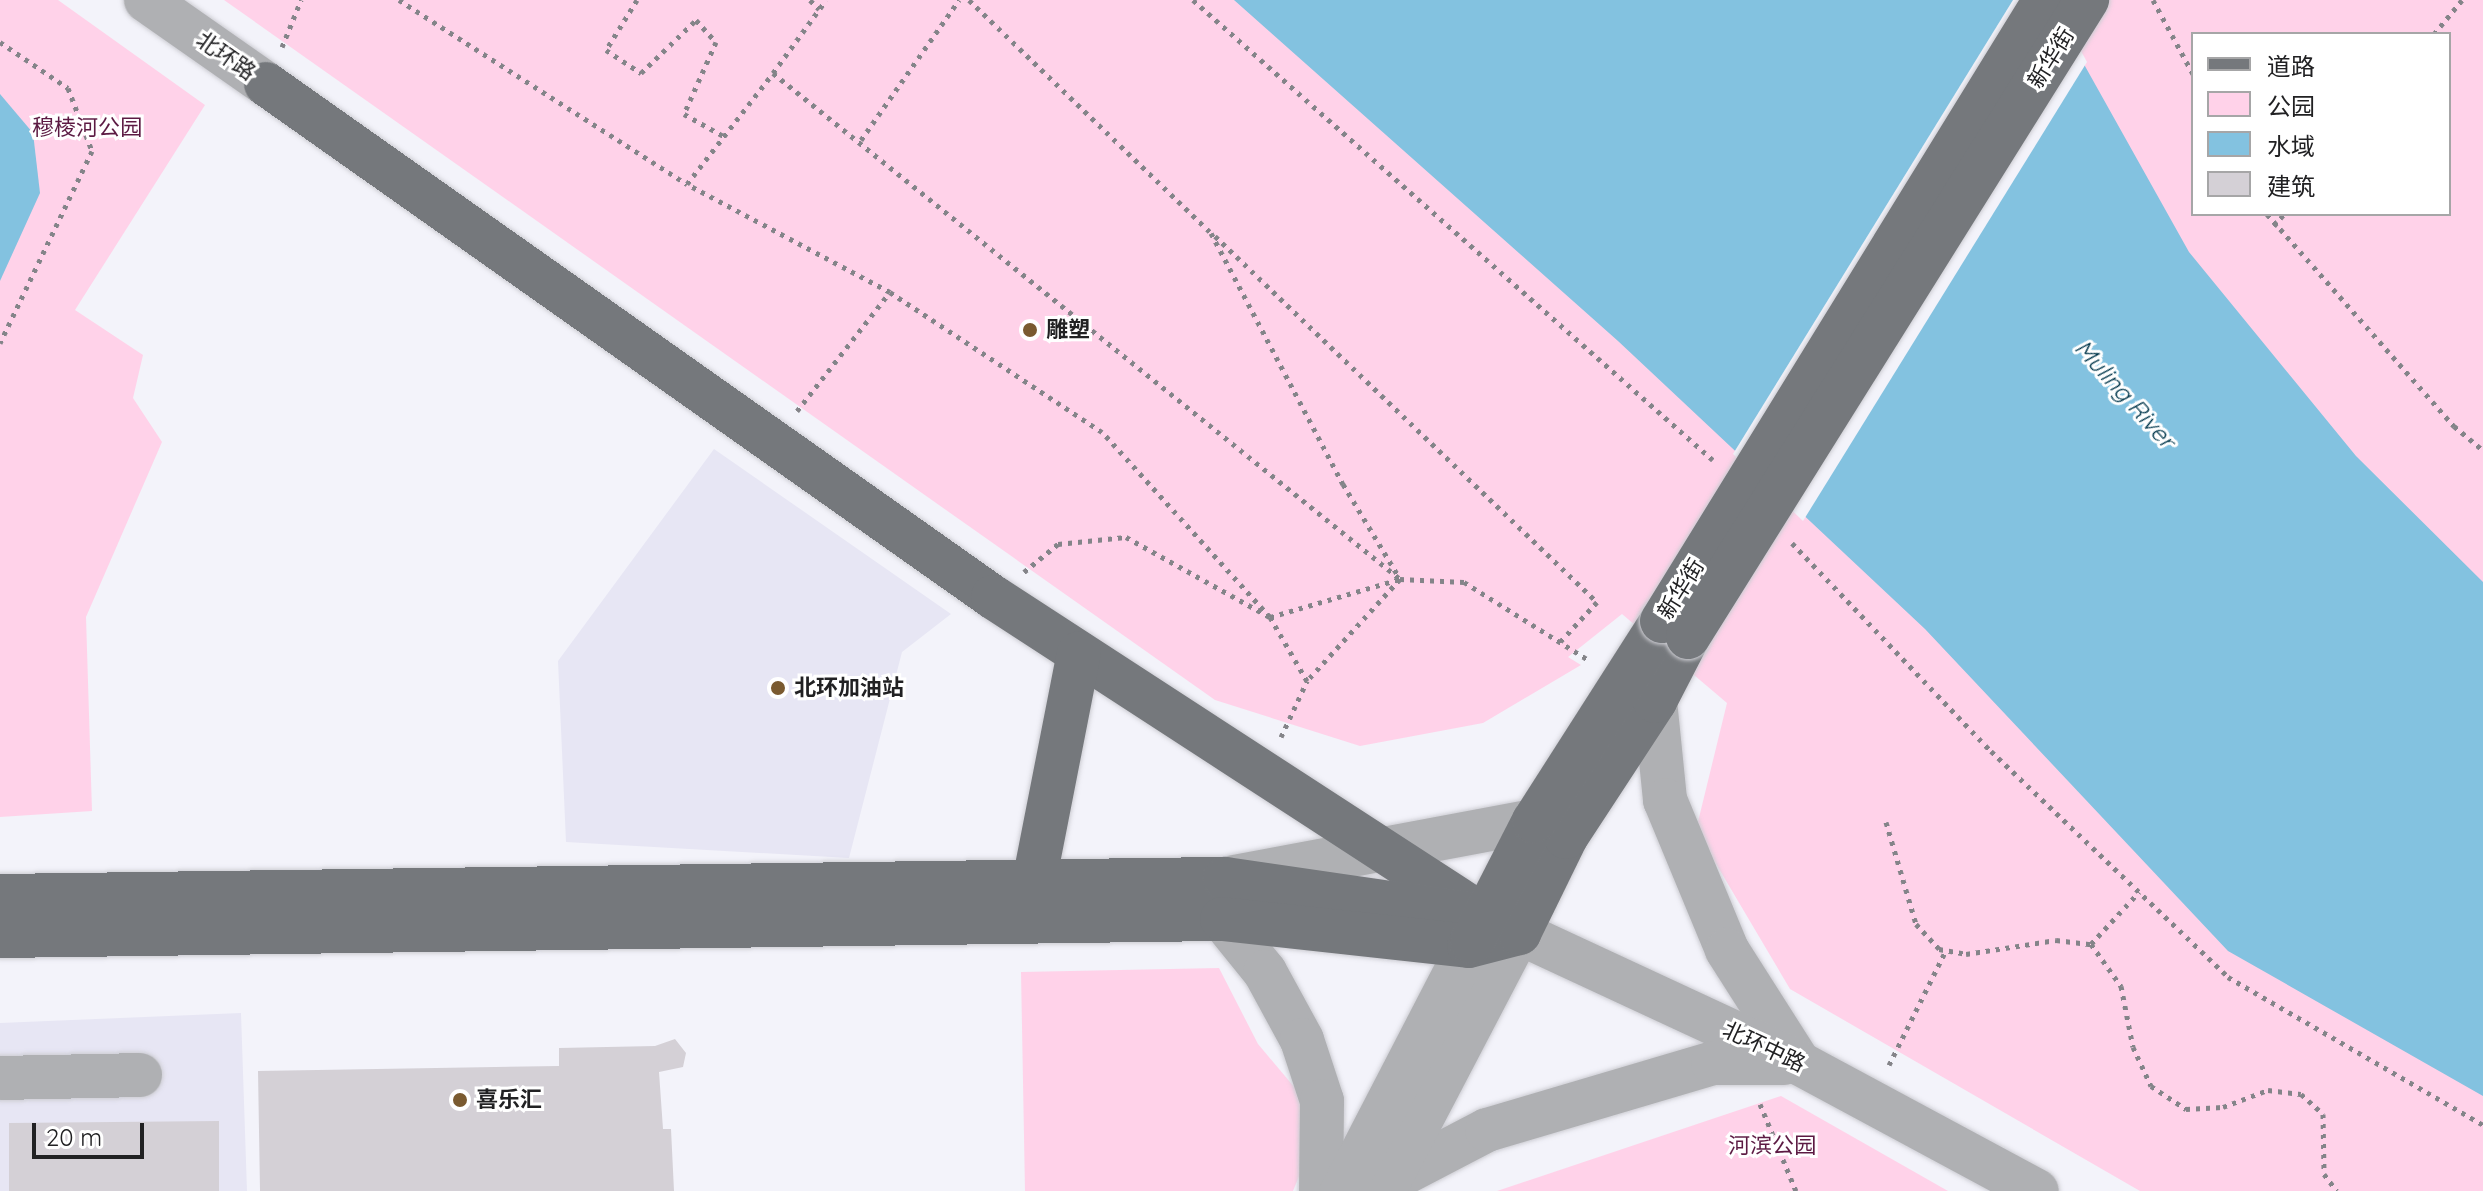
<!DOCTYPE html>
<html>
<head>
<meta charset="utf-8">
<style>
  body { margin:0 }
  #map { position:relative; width:2483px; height:1191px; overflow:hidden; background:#f3f3fa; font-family:Quicksand,"Noto Sans SC",sans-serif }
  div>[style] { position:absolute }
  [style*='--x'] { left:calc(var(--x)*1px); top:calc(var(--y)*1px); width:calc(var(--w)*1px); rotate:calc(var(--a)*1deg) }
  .built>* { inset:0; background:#e7e6f4 }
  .green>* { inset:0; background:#ffd2e9 }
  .water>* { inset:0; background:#83c2e0 }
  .pier>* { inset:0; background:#f3f3fa }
  .building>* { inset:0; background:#d4d0d6 }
  .path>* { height:5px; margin-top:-2.5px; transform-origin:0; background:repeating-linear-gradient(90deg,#848489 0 4px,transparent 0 10px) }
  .roads { filter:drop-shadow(0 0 2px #cdcdd3) drop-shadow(0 0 2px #cdcdd3) }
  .minor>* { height:44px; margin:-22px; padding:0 22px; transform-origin:22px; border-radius:22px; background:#afb0b3 }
  .major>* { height:44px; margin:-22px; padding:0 22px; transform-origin:22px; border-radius:22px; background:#75787c }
  .bridges { filter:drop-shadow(0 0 2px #cdcdd3) drop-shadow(0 0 2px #cdcdd3) }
  .major-bridge>* { height:44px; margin:-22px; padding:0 22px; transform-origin:22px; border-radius:22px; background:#75787c }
  .dots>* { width:22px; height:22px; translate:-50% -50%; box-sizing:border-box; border:4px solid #fff; border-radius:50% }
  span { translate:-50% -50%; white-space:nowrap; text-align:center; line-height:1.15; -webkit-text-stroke:6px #fff; paint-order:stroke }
  .street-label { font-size:22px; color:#212123 }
  .park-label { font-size:22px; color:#5c1a43 }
  .poi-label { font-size:22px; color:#212123; font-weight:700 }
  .left { translate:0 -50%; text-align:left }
  .water-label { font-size:24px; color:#00374c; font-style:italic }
  .legend { position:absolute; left:2191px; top:32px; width:260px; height:184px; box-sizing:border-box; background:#fff; border:2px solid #a6a6a7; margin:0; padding:10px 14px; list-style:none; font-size:24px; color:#212123 }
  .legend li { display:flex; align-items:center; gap:16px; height:40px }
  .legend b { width:40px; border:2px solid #a6a6a7 }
  .scale { position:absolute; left:32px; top:1123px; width:112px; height:36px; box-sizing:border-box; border:4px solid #212123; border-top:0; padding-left:10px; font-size:24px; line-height:28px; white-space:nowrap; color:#212123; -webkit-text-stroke:6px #fff; paint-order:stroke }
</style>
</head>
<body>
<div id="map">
  <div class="built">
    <div style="clip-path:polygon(714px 449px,951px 614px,902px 652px,849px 858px,566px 842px,558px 661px)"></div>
    <div style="clip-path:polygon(241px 1013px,247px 1191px,0 1191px,0 1023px)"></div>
  </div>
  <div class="green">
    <div style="clip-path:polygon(0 0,58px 0,205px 105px,75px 310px,143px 355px,133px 398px,162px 442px,86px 617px,92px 811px,0 817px)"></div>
    <div style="clip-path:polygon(evenodd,224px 0,2483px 0,2483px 1191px,2140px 1191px,1790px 989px,1696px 830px,1727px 703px,1622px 614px,1568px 657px,1581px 665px,1483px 723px,1360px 746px,1215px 700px,224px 0,2193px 34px,2449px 34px,2449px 214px,2193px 214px,2193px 34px)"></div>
    <div style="clip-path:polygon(1219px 968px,1258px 1044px,1322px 1120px,1293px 1191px,1025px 1191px,1021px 972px)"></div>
    <div style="clip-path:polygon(1781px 1096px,1948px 1191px,1497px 1191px)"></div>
  </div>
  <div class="water">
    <div style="clip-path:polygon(1234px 0,2048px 0,2189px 252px,2356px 456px,2483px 582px,2483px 1096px,2228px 951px,1925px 629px,1618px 341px)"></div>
    <div style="clip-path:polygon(0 94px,33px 133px,40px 193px,0 281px)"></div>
  </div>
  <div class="pier">
    <div style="clip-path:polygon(2013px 0,2053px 0,2087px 62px,1803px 521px,1733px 454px)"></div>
  </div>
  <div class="building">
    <div style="clip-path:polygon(675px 1039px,686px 1053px,683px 1067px,659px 1072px,663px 1129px,671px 1129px,674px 1191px,260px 1191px,258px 1071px,559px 1066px,559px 1048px,655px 1046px)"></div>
    <div style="clip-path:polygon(219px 1121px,219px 1191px,9px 1191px,9px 1123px)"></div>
  </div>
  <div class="path">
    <div style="--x:399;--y:0;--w:342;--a:32.6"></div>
    <div style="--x:637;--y:0;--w:59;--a:121.8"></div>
    <div style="--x:606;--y:50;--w:42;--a:33.3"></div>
    <div style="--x:641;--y:73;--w:76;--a:-43.9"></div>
    <div style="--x:696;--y:20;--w:30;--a:48"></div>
    <div style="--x:716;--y:42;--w:79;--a:114"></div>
    <div style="--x:684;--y:114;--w:49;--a:29.2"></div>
    <div style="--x:810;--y:0;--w:13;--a:45"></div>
    <div style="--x:969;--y:0;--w:336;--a:43.9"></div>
    <div style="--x:1211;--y:233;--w:284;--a:62.3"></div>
    <div style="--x:1343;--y:484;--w:111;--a:59"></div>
    <div style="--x:1400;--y:579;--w:64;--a:2.7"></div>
    <div style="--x:1464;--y:582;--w:149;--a:32.1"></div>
    <div style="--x:1193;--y:0;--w:694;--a:41.5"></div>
    <div style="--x:2153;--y:0;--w:84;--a:61.6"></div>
    <div style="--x:2434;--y:34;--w:44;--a:-50.5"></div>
    <div style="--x:0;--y:42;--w:82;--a:34.1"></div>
    <div style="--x:68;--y:88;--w:67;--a:69.1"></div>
    <div style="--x:92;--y:151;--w:213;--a:115.6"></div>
    <div style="--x:282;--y:47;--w:51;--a:-68"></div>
    <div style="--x:773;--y:73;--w:90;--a:-54"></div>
    <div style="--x:861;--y:140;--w:171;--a:-55"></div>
    <div style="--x:2267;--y:214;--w:283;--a:48.6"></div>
    <div style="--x:2454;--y:426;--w:38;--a:40"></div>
    <div style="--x:2274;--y:226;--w:16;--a:-50"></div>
    <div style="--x:1215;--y:236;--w:529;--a:43.77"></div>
    <div style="--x:1597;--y:602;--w:54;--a:132.8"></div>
    <div style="--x:797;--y:411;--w:151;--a:-52"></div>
    <div style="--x:1792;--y:543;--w:288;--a:46.3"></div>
    <div style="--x:1991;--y:751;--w:327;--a:43.6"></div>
    <div style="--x:2228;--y:977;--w:295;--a:30.1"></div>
    <div style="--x:1024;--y:572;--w:44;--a:-39.5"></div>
    <div style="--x:1058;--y:544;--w:68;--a:-5.9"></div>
    <div style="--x:1126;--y:537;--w:165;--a:29.1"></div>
    <div style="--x:1270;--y:617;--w:135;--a:-16.3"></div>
    <div style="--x:1400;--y:579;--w:138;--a:132.4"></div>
    <div style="--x:1281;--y:737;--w:62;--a:-65.1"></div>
    <div style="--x:1307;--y:681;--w:74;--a:-120"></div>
    <div style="--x:1270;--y:617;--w:250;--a:-132.2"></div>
    <div style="--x:1102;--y:432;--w:254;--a:-146.6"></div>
    <div style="--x:890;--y:292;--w:230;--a:-152"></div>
    <div style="--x:687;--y:184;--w:140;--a:-52.2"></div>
    <div style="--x:773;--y:73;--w:806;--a:38.9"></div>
    <div style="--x:1886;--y:822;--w:106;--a:73.6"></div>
    <div style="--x:1916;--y:924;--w:34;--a:47"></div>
    <div style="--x:1939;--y:949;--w:27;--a:10"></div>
    <div style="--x:1966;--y:954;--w:91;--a:-8.8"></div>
    <div style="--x:2056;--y:940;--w:35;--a:7"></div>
    <div style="--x:2091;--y:944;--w:52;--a:54.5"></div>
    <div style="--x:2121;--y:986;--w:62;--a:78.9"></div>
    <div style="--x:2133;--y:1047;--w:43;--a:65.2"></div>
    <div style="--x:2151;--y:1086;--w:42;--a:33.3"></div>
    <div style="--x:2186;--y:1109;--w:37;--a:-3"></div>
    <div style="--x:2223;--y:1107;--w:48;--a:-20.7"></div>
    <div style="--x:2268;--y:1090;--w:33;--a:7"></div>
    <div style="--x:2301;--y:1094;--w:30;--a:42"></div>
    <div style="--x:2323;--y:1114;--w:60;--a:89"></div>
    <div style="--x:2324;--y:1174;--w:21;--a:53"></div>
    <div style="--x:2091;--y:944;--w:71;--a:-47.3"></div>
    <div style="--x:1889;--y:1065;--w:128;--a:-63.6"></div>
    <div style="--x:1760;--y:1104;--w:94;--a:67.5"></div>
  </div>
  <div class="roads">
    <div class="minor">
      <div style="--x:146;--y:0;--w:146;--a:35"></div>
      <div style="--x:1655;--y:701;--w:100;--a:84.2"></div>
      <div style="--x:1665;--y:800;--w:162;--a:67.5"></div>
      <div style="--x:1727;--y:950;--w:134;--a:57.5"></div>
      <div style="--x:1234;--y:877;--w:305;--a:-10.6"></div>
      <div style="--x:1485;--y:917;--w:346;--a:24.9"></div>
      <div style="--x:1799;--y:1063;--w:270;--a:28.3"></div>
      <div style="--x:1222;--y:919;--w:68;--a:50.9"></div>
      <div style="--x:1265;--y:972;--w:77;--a:61.4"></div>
      <div style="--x:1302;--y:1040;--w:64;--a:71.8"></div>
      <div style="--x:1322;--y:1101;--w:90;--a:90.6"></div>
      <div style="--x:0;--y:1078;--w:140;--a:-1.2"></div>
      <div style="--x:1389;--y:1181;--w:110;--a:-27.5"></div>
      <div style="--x:1487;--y:1130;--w:236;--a:-16.5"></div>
      <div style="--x:1713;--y:1063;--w:71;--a:0"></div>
      <div style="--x:1387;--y:1185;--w:284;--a:-62.4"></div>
      <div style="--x:1342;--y:1191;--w:276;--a:-62.6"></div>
    </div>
    <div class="major">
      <div style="--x:266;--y:84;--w:890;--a:35.21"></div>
      <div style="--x:993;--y:597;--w:572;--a:33.02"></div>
      <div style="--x:1034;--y:882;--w:233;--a:-78.9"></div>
      <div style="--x:0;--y:896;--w:1225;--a:-0.8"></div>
      <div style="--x:1225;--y:879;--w:263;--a:8.3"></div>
      <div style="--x:0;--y:936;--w:1222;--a:-0.8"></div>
      <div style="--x:1222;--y:919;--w:248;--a:6.2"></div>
      <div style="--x:1469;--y:946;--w:52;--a:-14.6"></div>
      <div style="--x:1519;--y:933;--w:107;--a:-63.9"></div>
      <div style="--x:1566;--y:837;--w:163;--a:-56.8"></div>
      <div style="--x:1655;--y:701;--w:72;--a:-62.7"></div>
      <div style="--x:1472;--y:942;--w:136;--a:-62.9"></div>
      <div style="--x:1534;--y:821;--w:237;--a:-57.4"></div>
    </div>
  </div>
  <div class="bridges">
    <div class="major-bridge">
      <div style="--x:1662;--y:621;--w:730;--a:-58.34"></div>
      <div style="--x:1688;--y:637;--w:752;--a:-57.94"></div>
    </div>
  </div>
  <div class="dots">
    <div style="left:1030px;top:330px;background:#7a5a30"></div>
    <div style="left:778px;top:688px;background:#7a5a30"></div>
    <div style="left:460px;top:1100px;background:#7a5a30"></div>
  </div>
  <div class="street-label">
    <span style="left:226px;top:56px;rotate:35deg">北环路</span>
    <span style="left:2051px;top:58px;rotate:-58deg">新华街</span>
    <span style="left:1681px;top:589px;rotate:-58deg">新华街</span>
    <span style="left:1764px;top:1047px;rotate:25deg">北环中路</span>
  </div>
  <div class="park-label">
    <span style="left:87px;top:128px">穆棱河公园</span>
    <span style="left:1772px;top:1146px">河滨公园</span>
  </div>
  <div class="poi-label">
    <span class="left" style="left:1046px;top:330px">雕塑</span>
    <span class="left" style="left:794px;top:688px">北环加油站</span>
    <span class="left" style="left:476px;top:1100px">喜乐汇</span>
  </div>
  <div class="water-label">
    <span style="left:2125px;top:394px;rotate:48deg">Muling River</span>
  </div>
  <ul class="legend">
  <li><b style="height:10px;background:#75787c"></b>道路</li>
  <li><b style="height:22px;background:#ffd2e9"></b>公园</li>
  <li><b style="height:22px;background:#83c2e0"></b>水域</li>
  <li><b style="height:22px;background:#d4d0d6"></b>建筑</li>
  </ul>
  <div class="scale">20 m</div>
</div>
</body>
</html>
